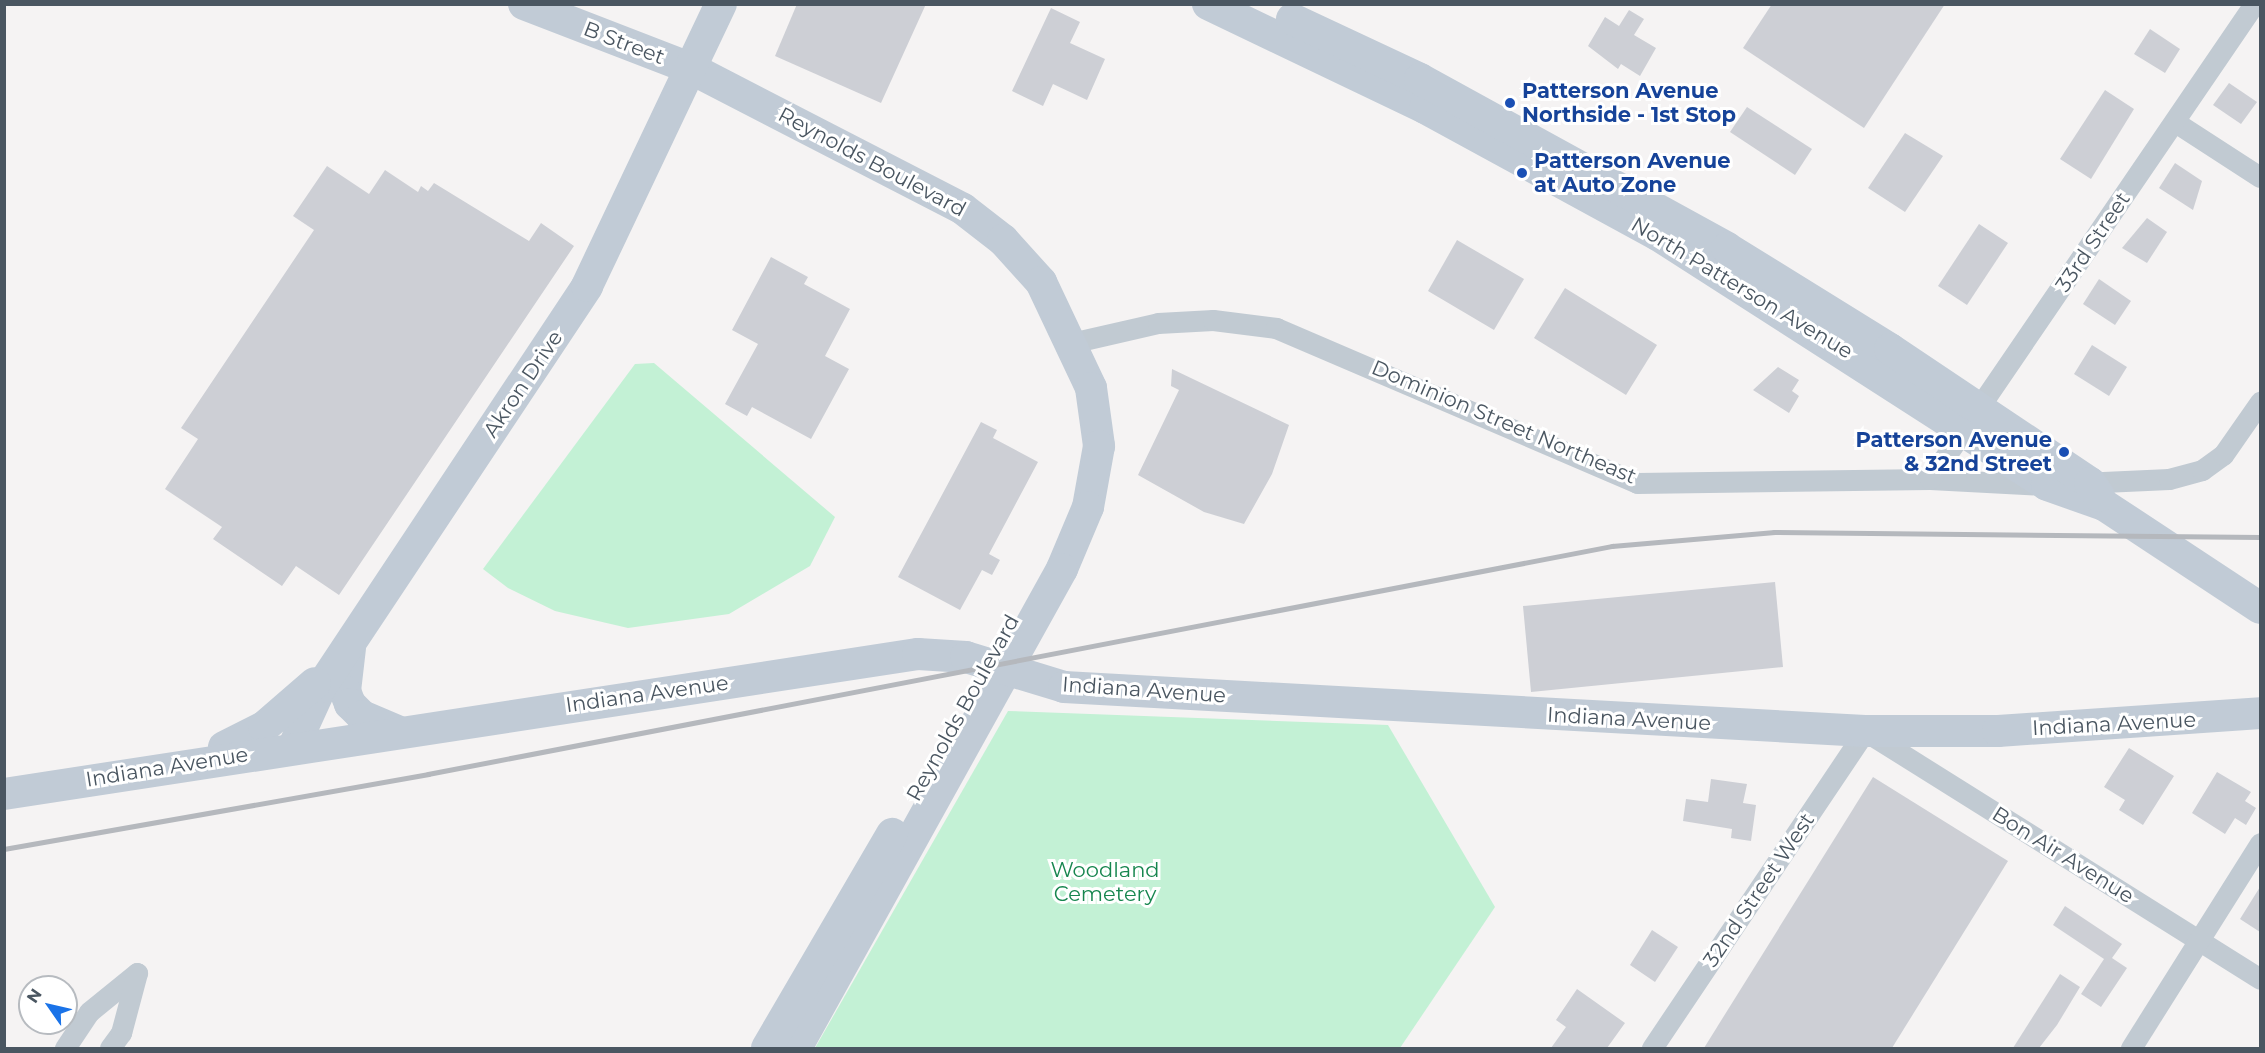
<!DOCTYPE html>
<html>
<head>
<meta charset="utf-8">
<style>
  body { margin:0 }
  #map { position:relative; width:2265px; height:1053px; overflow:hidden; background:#f5f3f3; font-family:Montserrat,sans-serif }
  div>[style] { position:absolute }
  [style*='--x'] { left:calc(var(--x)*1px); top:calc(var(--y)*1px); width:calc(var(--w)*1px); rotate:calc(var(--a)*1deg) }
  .green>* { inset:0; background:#c3f1d5 }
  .building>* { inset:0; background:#cdcfd5 }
  .street>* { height:21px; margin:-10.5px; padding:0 10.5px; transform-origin:10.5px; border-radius:10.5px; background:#c1cad2 }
  .secondary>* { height:32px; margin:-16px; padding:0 16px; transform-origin:16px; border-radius:16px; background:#c1cbd6 }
  .rail>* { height:4.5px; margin:-2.25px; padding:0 2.25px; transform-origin:2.25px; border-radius:2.25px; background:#b5b8bd }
  .dots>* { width:16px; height:16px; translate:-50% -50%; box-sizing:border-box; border:3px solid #fff; border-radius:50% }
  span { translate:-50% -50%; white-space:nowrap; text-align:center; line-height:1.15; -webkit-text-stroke:6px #fff; paint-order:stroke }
  .street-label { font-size:21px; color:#4a5661 }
  .transit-label { font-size:21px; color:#164399; font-weight:700 }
  .left { translate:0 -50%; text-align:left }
  .right { translate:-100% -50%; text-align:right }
  .park-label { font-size:21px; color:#17864f }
  .frame { position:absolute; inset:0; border:6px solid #4a5661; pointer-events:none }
  .north { position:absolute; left:18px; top:975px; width:60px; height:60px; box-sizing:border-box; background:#fff; border:2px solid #b7bbc0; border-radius:50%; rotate:304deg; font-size:16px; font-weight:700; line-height:24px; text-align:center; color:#4a5661 }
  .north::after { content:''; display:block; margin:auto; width:21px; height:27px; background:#1a73e8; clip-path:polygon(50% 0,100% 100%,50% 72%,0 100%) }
</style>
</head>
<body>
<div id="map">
  <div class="green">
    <div style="clip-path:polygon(654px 363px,835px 517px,810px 566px,729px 614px,628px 628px,555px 611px,508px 588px,483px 569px,635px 364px)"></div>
    <div style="clip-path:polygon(1008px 711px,1388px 725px,1495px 907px,1400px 1048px,815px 1048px)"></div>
  </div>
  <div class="building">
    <div style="clip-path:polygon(797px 4px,926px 4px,881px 103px,775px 56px)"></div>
    <div style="clip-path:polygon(1772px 4px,1945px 4px,1864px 128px,1743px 48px)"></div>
    <div style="clip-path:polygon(1051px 8px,1080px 22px,1070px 43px,1105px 59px,1087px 100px,1053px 84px,1043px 106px,1012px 91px)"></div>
    <div style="clip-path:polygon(1629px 10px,1644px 19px,1634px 35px,1656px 48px,1640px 76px,1621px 64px,1618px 69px,1588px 46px,1605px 17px,1619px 26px)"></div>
    <div style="clip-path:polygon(2150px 29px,2180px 49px,2165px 73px,2134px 54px)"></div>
    <div style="clip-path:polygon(2229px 83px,2257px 102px,2241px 124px,2213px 105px)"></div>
    <div style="clip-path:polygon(2105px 90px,2134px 109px,2091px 179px,2060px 159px)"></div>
    <div style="clip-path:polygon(1747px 107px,1812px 149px,1795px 175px,1730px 132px)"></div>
    <div style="clip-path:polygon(1905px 133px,1943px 156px,1905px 212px,1868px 188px)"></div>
    <div style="clip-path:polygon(2175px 163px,2202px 181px,2193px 210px,2159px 188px)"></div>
    <div style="clip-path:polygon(327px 166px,369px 194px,385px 170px,418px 192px,421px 186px,428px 191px,434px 183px,529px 241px,541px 223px,574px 246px,339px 595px,296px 566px,282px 586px,213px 539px,222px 527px,165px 489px,198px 439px,181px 428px,314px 230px,293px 216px)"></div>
    <div style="clip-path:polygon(2147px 218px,2167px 232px,2147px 263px,2122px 248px)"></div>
    <div style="clip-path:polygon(1979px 224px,2008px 243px,1967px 305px,1938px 286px)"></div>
    <div style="clip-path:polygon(1457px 240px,1524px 279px,1494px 330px,1428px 291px)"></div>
    <div style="clip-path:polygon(771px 257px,808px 277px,804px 284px,850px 309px,825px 356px,849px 369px,811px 439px,752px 407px,747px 416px,725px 404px,758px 344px,732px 330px)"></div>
    <div style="clip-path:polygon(2099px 279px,2131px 301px,2115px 325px,2083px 304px)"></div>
    <div style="clip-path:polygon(1565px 288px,1657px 345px,1626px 395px,1534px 338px)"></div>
    <div style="clip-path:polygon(2092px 345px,2127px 367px,2109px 396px,2074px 374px)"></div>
    <div style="clip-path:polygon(1778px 367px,1799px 380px,1792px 391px,1799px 396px,1789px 413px,1753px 390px)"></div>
    <div style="clip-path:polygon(1172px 369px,1289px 425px,1272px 474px,1244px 524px,1204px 512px,1138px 475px,1179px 390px,1171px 386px)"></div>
    <div style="clip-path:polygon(981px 422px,997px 430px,993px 438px,1038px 462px,989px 554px,1000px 560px,992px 575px,982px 570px,960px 610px,898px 577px)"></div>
    <div style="clip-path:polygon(1775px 582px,1783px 667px,1531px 692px,1523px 606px)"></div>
    <div style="clip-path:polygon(2129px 748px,2174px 776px,2143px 825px,2119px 810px,2125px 800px,2104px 787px)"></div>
    <div style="clip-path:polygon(2217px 772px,2251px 792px,2245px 801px,2256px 808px,2246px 825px,2235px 818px,2225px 834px,2192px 813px)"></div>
    <div style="clip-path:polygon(1873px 777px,2008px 861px,1892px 1048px,1704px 1048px)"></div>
    <div style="clip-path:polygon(1711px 779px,1747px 784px,1743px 803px,1756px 805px,1751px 841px,1731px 838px,1732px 829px,1683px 821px,1686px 799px,1708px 802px)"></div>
    <div style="clip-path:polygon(2260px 887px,2260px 932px,2240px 919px)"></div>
    <div style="clip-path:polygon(2065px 906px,2122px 944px,2112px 958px,2127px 968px,2101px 1007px,2081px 994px,2104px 959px,2053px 925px)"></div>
    <div style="clip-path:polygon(1652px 930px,1678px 947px,1655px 982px,1630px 965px)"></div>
    <div style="clip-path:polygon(2060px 974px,2080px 987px,2057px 1025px,2039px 1048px,2013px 1048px)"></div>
    <div style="clip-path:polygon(1577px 989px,1625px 1023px,1607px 1048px,1551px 1048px,1566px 1027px,1556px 1020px)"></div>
  </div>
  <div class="street">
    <div style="--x:2175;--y:122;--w:101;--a:32.9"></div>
    <div style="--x:1071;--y:343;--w:89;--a:-12.9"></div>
    <div style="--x:1158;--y:323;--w:55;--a:-3.1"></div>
    <div style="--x:1213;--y:320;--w:64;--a:7.2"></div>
    <div style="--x:1276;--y:328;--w:393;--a:23.2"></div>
    <div style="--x:1637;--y:483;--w:293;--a:-0.8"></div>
    <div style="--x:1930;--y:479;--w:114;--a:3"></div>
    <div style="--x:1930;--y:479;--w:575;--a:-55.7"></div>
    <div style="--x:2081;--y:483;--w:88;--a:-2.6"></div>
    <div style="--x:2169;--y:479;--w:34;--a:-15"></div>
    <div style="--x:2202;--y:470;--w:26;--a:-36"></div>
    <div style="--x:2223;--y:455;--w:65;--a:-55.1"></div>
    <div style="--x:65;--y:1048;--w:43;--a:-56.3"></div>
    <div style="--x:89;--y:1012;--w:62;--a:-39.1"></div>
    <div style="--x:110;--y:1048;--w:19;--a:-54"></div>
    <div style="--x:121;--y:1033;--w:62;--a:-75.1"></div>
    <div style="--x:1652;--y:1048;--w:382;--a:-56.1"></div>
    <div style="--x:1865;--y:731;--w:466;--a:32.1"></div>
    <div style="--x:2131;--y:1048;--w:242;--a:-57.8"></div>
  </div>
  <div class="secondary">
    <div style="--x:524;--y:4;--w:178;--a:21.1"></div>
    <div style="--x:690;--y:68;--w:307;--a:27.3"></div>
    <div style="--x:963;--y:209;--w:51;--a:37.8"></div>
    <div style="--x:1003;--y:240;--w:57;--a:47.9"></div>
    <div style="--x:1041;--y:282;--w:117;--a:64.7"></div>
    <div style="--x:1091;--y:388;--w:59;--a:82.1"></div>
    <div style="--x:1099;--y:446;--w:62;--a:100.2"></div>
    <div style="--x:1088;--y:507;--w:67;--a:112.8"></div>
    <div style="--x:1062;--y:569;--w:548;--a:119.04"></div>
    <div style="--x:1208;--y:4;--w:241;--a:25.6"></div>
    <div style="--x:1425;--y:108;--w:265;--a:28.6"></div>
    <div style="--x:1658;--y:235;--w:462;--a:32.7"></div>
    <div style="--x:2047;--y:485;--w:60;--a:19.3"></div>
    <div style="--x:2104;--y:505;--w:187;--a:33.4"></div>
    <div style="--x:1292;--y:19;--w:141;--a:25.1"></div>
    <div style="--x:1420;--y:79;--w:350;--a:28.8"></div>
    <div style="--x:1727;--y:248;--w:192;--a:31.8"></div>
    <div style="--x:1890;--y:349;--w:241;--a:33.8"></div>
    <div style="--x:2090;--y:483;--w:16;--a:55"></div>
    <div style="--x:350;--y:648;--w:43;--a:96.6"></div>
    <div style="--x:345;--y:691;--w:14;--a:69"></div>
    <div style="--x:350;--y:704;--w:17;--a:45"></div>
    <div style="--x:362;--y:716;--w:39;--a:23"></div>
    <div style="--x:294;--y:746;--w:65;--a:-65.4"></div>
    <div style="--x:321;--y:687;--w:481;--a:-56.4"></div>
    <div style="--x:587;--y:286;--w:312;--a:-64.6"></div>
    <div style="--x:224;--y:747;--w:45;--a:-26.6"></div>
    <div style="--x:264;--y:727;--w:67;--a:-40.8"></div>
    <div style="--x:4;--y:794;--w:925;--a:-8.71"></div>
    <div style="--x:918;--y:654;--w:48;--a:3.6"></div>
    <div style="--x:966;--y:657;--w:102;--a:17"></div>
    <div style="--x:1064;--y:687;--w:802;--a:3.14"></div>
    <div style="--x:1865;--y:731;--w:133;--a:0"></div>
    <div style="--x:1998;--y:731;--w:263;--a:-3.9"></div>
    <div style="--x:767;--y:1048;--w:248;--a:-59.7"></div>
  </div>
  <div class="rail">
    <div style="--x:4;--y:849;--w:431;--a:-10"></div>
    <div style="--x:428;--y:774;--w:1206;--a:-10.9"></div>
    <div style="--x:1612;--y:546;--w:163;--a:-4.9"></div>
    <div style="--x:1774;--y:532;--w:486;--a:0.6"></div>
  </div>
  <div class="dots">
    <div style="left:1510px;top:103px;background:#1a4fb4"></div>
    <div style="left:1522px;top:173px;background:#1a4fb4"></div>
    <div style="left:2064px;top:452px;background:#1a4fb4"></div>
  </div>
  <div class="street-label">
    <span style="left:624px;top:43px;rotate:21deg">B Street</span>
    <span style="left:872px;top:162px;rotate:28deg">Reynolds Boulevard</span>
    <span style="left:2093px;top:242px;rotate:-56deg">33rd Street</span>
    <span style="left:1742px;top:288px;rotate:31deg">North Patterson Avenue</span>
    <span style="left:523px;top:384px;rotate:-56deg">Akron Drive</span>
    <span style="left:1504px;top:422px;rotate:23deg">Dominion Street Northeast</span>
    <span style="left:1144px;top:690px;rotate:4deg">Indiana Avenue</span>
    <span style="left:647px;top:694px;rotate:-8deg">Indiana Avenue</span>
    <span style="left:963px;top:708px;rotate:-61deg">Reynolds Boulevard</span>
    <span style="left:1629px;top:719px;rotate:3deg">Indiana Avenue</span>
    <span style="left:2114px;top:724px;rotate:-3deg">Indiana Avenue</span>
    <span style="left:167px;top:767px;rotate:-9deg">Indiana Avenue</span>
    <span style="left:2063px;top:855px;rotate:32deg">Bon Air Avenue</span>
    <span style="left:1759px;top:890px;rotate:-56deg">32nd Street West</span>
  </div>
  <div class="transit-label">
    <span class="left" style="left:1522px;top:103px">Patterson Avenue<br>Northside - 1st Stop</span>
    <span class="left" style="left:1534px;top:173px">Patterson Avenue<br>at Auto Zone</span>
    <span class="right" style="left:2052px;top:452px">Patterson Avenue<br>&amp; 32nd Street</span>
  </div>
  <div class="park-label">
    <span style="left:1105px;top:882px">Woodland<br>Cemetery</span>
  </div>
  <div class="frame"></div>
  <div class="north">N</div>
</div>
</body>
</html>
